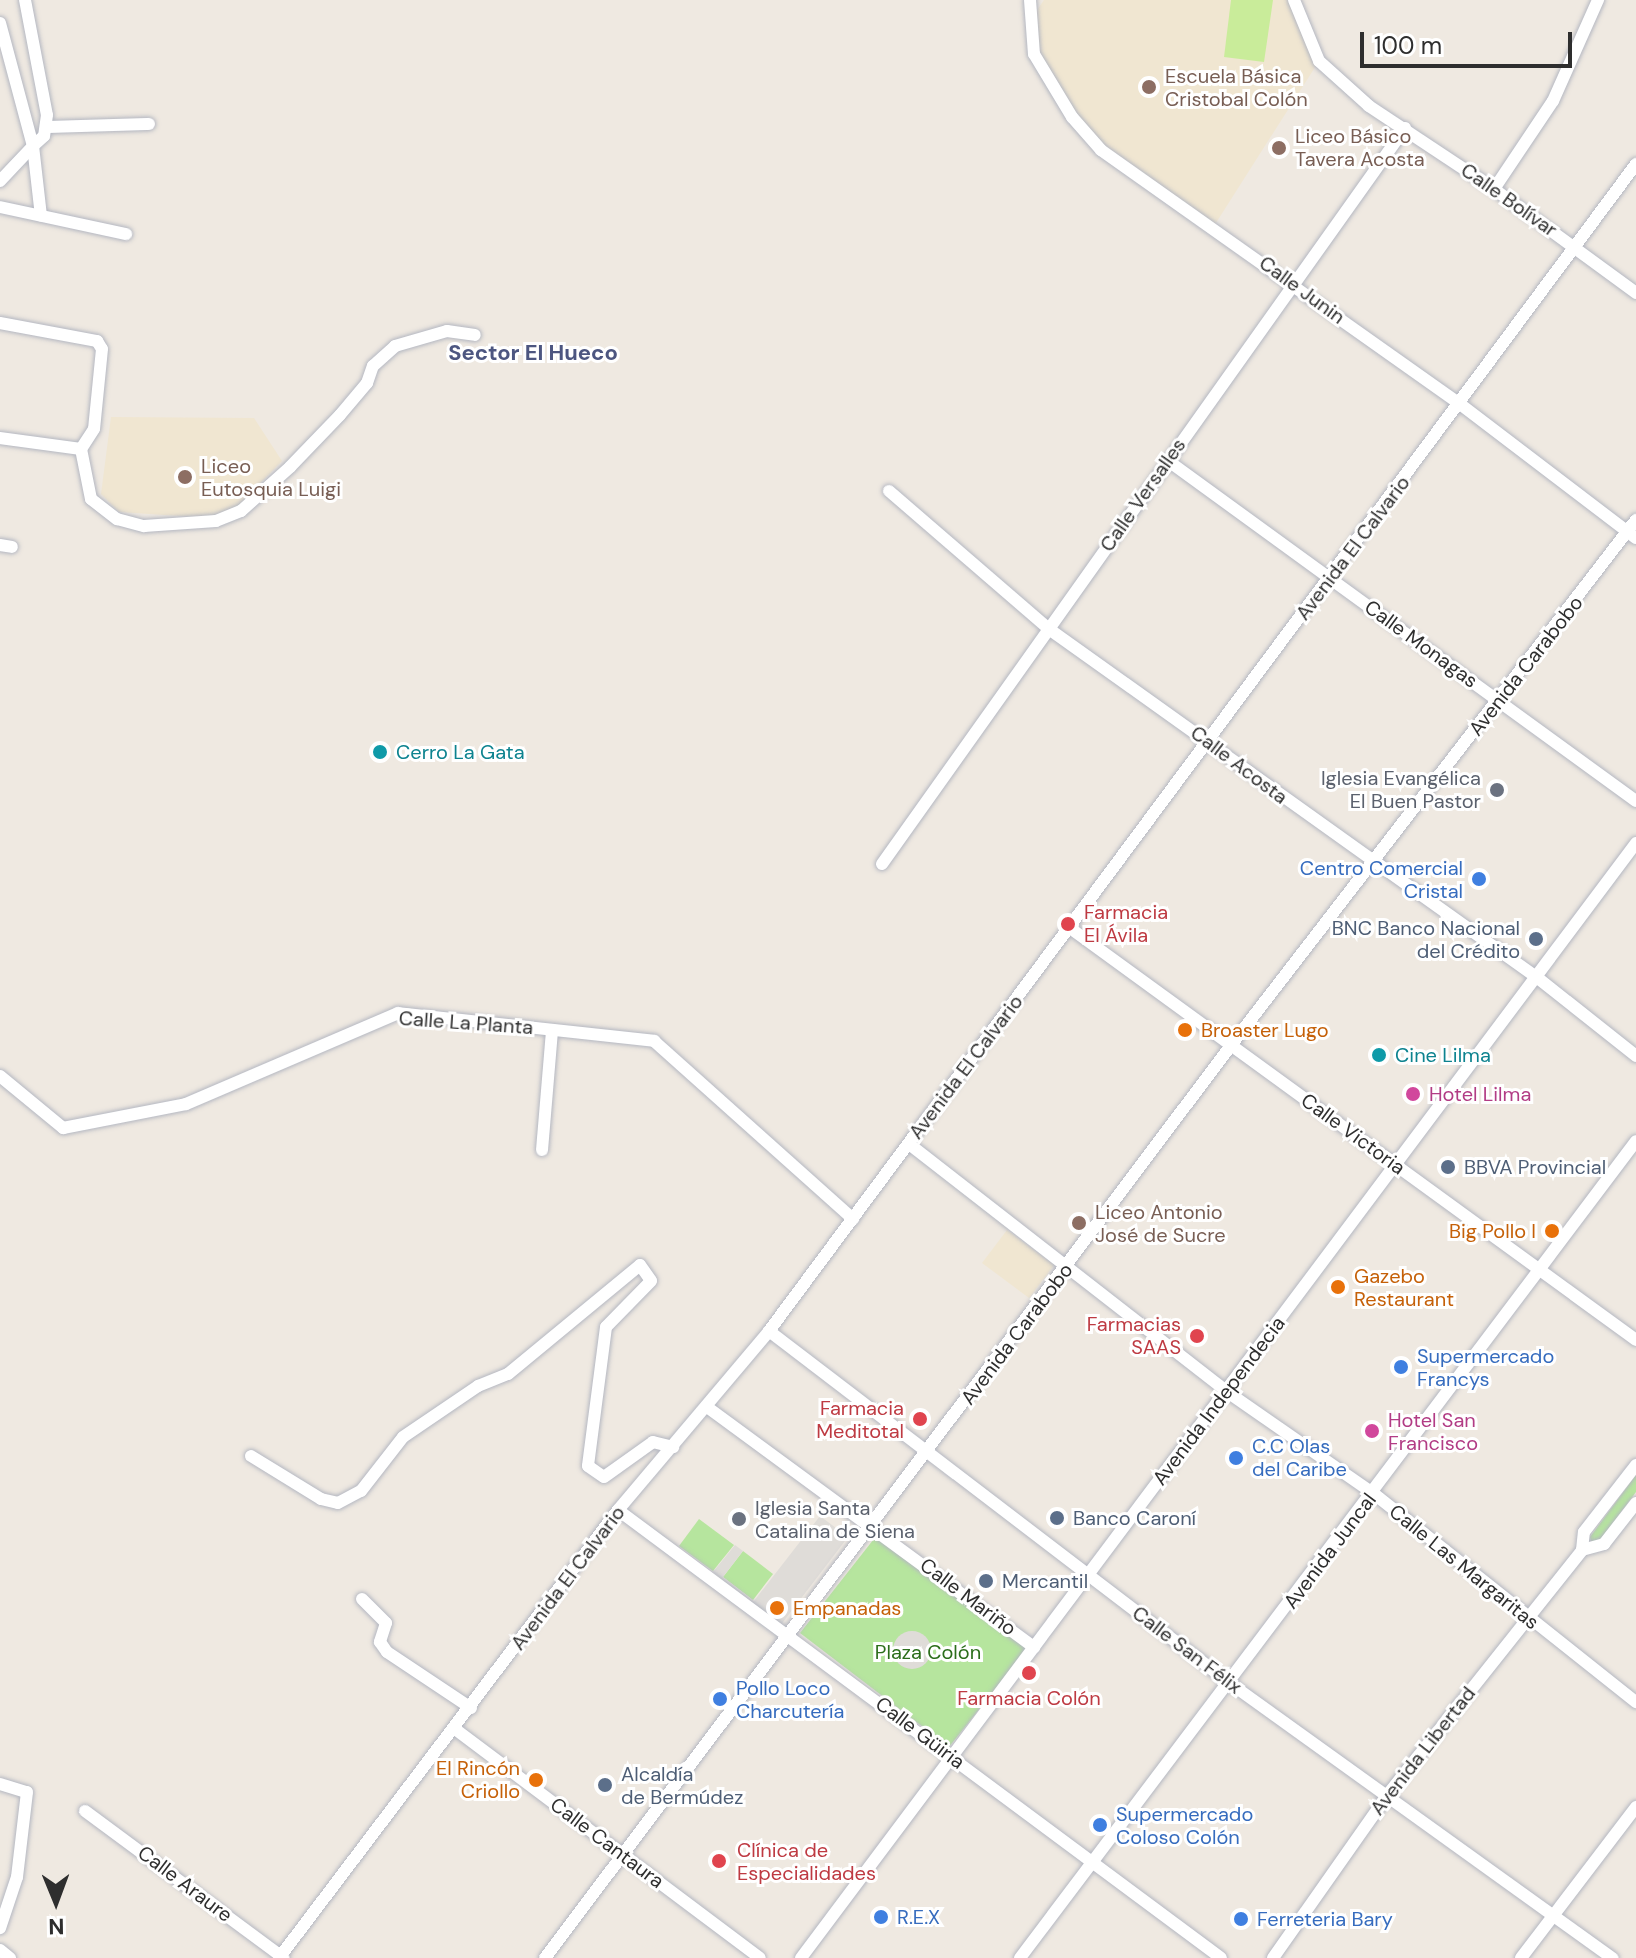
<!DOCTYPE html>
<html>
<head>
<meta charset="utf-8">
<style>
  body { margin:0 }
  #map { position:relative; width:1636px; height:1958px; overflow:hidden; background:#efe9e1; font-family:"DM Sans",sans-serif }
  div>[style] { position:absolute }
  [style*='--x'] { left:calc(var(--x)*1px); top:calc(var(--y)*1px); width:calc(var(--w)*1px); rotate:calc(var(--a)*1deg) }
  .education>* { inset:0; background:#f0e6d1 }
  .green>* { inset:0; background:#b6e59e }
  .pitch>* { inset:0; background:#c9ec9a }
  .plaza>* { inset:0; background:#dfdcd8 }
  .round { border-radius:50% }
  .roads { filter:drop-shadow(0 0 2px #b4b7c1) drop-shadow(0 0 2px #b4b7c1) }
  .minor>* { height:12px; margin:-6px; padding:0 6px; transform-origin:6px; border-radius:6px; background:#fff }
  .dots>* { width:22px; height:22px; translate:-50% -50%; box-sizing:border-box; border:4px solid #fff; border-radius:50% }
  span { translate:-50% -50%; white-space:nowrap; text-align:center; line-height:1.15; -webkit-text-stroke:6px #fff; paint-order:stroke }
  .education-label { font-size:20px; color:#785e54 }
  .left { translate:0 -50%; text-align:left }
  .street-label { font-size:20px; color:#2e2e2e }
  .culture-label { font-size:20px; color:#0d838f }
  .worship-label { font-size:20px; color:#5b616d }
  .right { translate:-100% -50%; text-align:right }
  .shop-label { font-size:20px; color:#366cbe }
  .health-label { font-size:20px; color:#be3a42 }
  .service-label { font-size:20px; color:#4e5e75 }
  .food-label { font-size:20px; color:#c56008 }
  .hotel-label { font-size:20px; color:#b23c85 }
  .park-label { font-size:20px; color:#2c6e1b }
  .neighbourhood-label { font-size:22px; color:#4d5680; font-weight:700 }
  .north { position:absolute; left:16px; top:1862px; width:80px; height:80px; -webkit-text-stroke:6px #fff; paint-order:stroke; rotate:179deg; font-size:22px; font-weight:700; line-height:32px; text-align:center; color:#2e2e2e }
  .north::after { content:''; display:block; margin:auto; width:28px; height:36px; background:#2e2e2e; clip-path:polygon(50% 0,100% 100%,50% 72%,0 100%) }
  .scale { position:absolute; left:1360px; top:32px; width:212px; height:36px; box-sizing:border-box; border:4px solid #2e2e2e; border-top:0; padding-left:10px; font-size:24px; line-height:28px; white-space:nowrap; color:#2e2e2e; -webkit-text-stroke:6px #fff; paint-order:stroke }
</style>
</head>
<body>
<div id="map">
  <div class="education">
    <div style="clip-path:polygon(1044px 0,1294px 0,1319px 61px,1214px 226px,1101px 150px,1034px 54px,1028px 23px)"></div>
    <div style="clip-path:polygon(111px 417px,254px 418px,282px 461px,236px 508px,210px 518px,119px 512px,101px 494px)"></div>
    <div style="clip-path:polygon(1007px 1230px,1054px 1265px,1029px 1298px,982px 1263px)"></div>
  </div>
  <div class="green">
    <div style="clip-path:polygon(1636px 1475px,1636px 1492px,1600px 1540px,1592px 1544px,1590px 1537px)"></div>
    <div style="clip-path:polygon(699px 1519px,734px 1545px,713px 1571px,679px 1546px)"></div>
    <div style="clip-path:polygon(877px 1535px,1027px 1649px,949px 1747px,800px 1633px)"></div>
    <div style="clip-path:polygon(743px 1551px,773px 1574px,753px 1600px,723px 1577px)"></div>
  </div>
  <div class="pitch">
    <div style="clip-path:polygon(1231px 0,1273px 0,1264px 62px,1224px 57px)"></div>
  </div>
  <div class="plaza">
    <div style="clip-path:polygon(820px 1516px,848px 1537px,780px 1626px,713px 1572px,735px 1545px,743px 1551px,723px 1577px,754px 1601px)"></div>
    <div class="round" style="left:893px;top:1631px;width:38px;height:38px"></div>
  </div>
  <div class="roads">
    <div class="minor">
      <div style="--x:25;--y:0;--w:117;--a:79.2"></div>
      <div style="--x:47;--y:115;--w:21;--a:98"></div>
      <div style="--x:44;--y:136;--w:15;--a:138"></div>
      <div style="--x:33;--y:146;--w:70;--a:83.5"></div>
      <div style="--x:1030;--y:0;--w:54;--a:85.8"></div>
      <div style="--x:1034;--y:54;--w:74;--a:58.9"></div>
      <div style="--x:1072;--y:117;--w:44;--a:48.7"></div>
      <div style="--x:1101;--y:150;--w:440;--a:35.3"></div>
      <div style="--x:1460;--y:404;--w:221;--a:37.3"></div>
      <div style="--x:1294;--y:0;--w:66;--a:67.7"></div>
      <div style="--x:1319;--y:61;--w:67;--a:42"></div>
      <div style="--x:1369;--y:106;--w:150;--a:33.6"></div>
      <div style="--x:1494;--y:189;--w:176;--a:36.2"></div>
      <div style="--x:0;--y:23;--w:127;--a:75"></div>
      <div style="--x:33;--y:146;--w:48;--a:133.3"></div>
      <div style="--x:46;--y:127;--w:103;--a:-1.7"></div>
      <div style="--x:1494;--y:189;--w:106;--a:-56.2"></div>
      <div style="--x:1553;--y:101;--w:111;--a:-66"></div>
      <div style="--x:0;--y:207;--w:129;--a:12.1"></div>
      <div style="--x:0;--y:323;--w:99;--a:10.5"></div>
      <div style="--x:97;--y:341;--w:9;--a:58"></div>
      <div style="--x:102;--y:349;--w:80;--a:95.7"></div>
      <div style="--x:94;--y:429;--w:24;--a:123"></div>
      <div style="--x:81;--y:449;--w:82;--a:-172.3"></div>
      <div style="--x:81;--y:449;--w:51;--a:78.7"></div>
      <div style="--x:91;--y:499;--w:33;--a:38"></div>
      <div style="--x:117;--y:519;--w:28;--a:15"></div>
      <div style="--x:144;--y:526;--w:72;--a:-4"></div>
      <div style="--x:216;--y:521;--w:27;--a:-22"></div>
      <div style="--x:241;--y:511;--w:66;--a:-41.9"></div>
      <div style="--x:290;--y:467;--w:72;--a:-46.1"></div>
      <div style="--x:340;--y:415;--w:42;--a:-49.8"></div>
      <div style="--x:367;--y:383;--w:18;--a:-71"></div>
      <div style="--x:373;--y:366;--w:30;--a:-42"></div>
      <div style="--x:395;--y:346;--w:54;--a:-16.1"></div>
      <div style="--x:447;--y:331;--w:28;--a:8"></div>
      <div style="--x:1167;--y:460;--w:580;--a:36.02"></div>
      <div style="--x:889;--y:491;--w:211;--a:40.8"></div>
      <div style="--x:1049;--y:629;--w:602;--a:35.54"></div>
      <div style="--x:1539;--y:979;--w:124;--a:38.4"></div>
      <div style="--x:0;--y:545;--w:12;--a:9"></div>
      <div style="--x:882;--y:864;--w:903;--a:-54.6"></div>
      <div style="--x:1070;--y:928;--w:700;--a:36.05"></div>
      <div style="--x:0;--y:1076;--w:82;--a:39.5"></div>
      <div style="--x:63;--y:1128;--w:125;--a:-11"></div>
      <div style="--x:186;--y:1104;--w:231;--a:-23.2"></div>
      <div style="--x:398;--y:1013;--w:258;--a:6.2"></div>
      <div style="--x:654;--y:1041;--w:267;--a:41.8"></div>
      <div style="--x:909;--y:1144;--w:402;--a:37.9"></div>
      <div style="--x:1226;--y:1391;--w:179;--a:34.8"></div>
      <div style="--x:1373;--y:1493;--w:336;--a:38.5"></div>
      <div style="--x:542;--y:1150;--w:120;--a:-85.2"></div>
      <div style="--x:769;--y:1331;--w:581;--a:37.38"></div>
      <div style="--x:1231;--y:1684;--w:470;--a:35.7"></div>
      <div style="--x:707;--y:1407;--w:406;--a:36.3"></div>
      <div style="--x:251;--y:1456;--w:82;--a:31.6"></div>
      <div style="--x:321;--y:1499;--w:17;--a:13"></div>
      <div style="--x:338;--y:1503;--w:26;--a:-28"></div>
      <div style="--x:361;--y:1491;--w:68;--a:-52.1"></div>
      <div style="--x:403;--y:1437;--w:91;--a:-34.2"></div>
      <div style="--x:478;--y:1386;--w:32;--a:-22"></div>
      <div style="--x:508;--y:1374;--w:171;--a:-39.5"></div>
      <div style="--x:640;--y:1265;--w:19;--a:55"></div>
      <div style="--x:651;--y:1281;--w:64;--a:134.4"></div>
      <div style="--x:606;--y:1327;--w:140;--a:97.4"></div>
      <div style="--x:588;--y:1466;--w:19;--a:35"></div>
      <div style="--x:604;--y:1477;--w:60;--a:-35.5"></div>
      <div style="--x:653;--y:1442;--w:21;--a:14"></div>
      <div style="--x:618;--y:1510;--w:751;--a:36.61"></div>
      <div style="--x:1582;--y:1550;--w:23;--a:-15"></div>
      <div style="--x:1604;--y:1544;--w:52;--a:-52"></div>
      <div style="--x:362;--y:1599;--w:34;--a:45"></div>
      <div style="--x:386;--y:1623;--w:20;--a:108"></div>
      <div style="--x:380;--y:1642;--w:12;--a:55"></div>
      <div style="--x:387;--y:1652;--w:101;--a:33.7"></div>
      <div style="--x:455;--y:1729;--w:381;--a:36.9"></div>
      <div style="--x:0;--y:1784;--w:28;--a:17"></div>
      <div style="--x:27;--y:1792;--w:86;--a:96.7"></div>
      <div style="--x:17;--y:1877;--w:54;--a:108.4"></div>
      <div style="--x:85;--y:1811;--w:247;--a:36.5"></div>
      <div style="--x:0;--y:1950;--w:13;--a:39"></div>
      <div style="--x:279;--y:1958;--w:562;--a:-52.89"></div>
      <div style="--x:618;--y:1510;--w:234;--a:-49.8"></div>
      <div style="--x:769;--y:1331;--w:1454;--a:-53.39"></div>
      <div style="--x:545;--y:1958;--w:1143;--a:-53.07"></div>
      <div style="--x:1232;--y:1044;--w:662;--a:-52.37"></div>
      <div style="--x:801;--y:1958;--w:1393;--a:-53.17"></div>
      <div style="--x:1020;--y:1958;--w:1023;--a:-52.98"></div>
      <div style="--x:1273;--y:1958;--w:202;--a:-54.9"></div>
      <div style="--x:1389;--y:1793;--w:310;--a:-51.5"></div>
      <div style="--x:1582;--y:1550;--w:18;--a:-84"></div>
      <div style="--x:1584;--y:1532;--w:85;--a:-52.2"></div>
      <div style="--x:1521;--y:1958;--w:190;--a:-52.7"></div>
    </div>
  </div>
  <div class="dots">
    <div style="left:1149px;top:87px;background:#8d6e63"></div>
    <div style="left:1279px;top:148px;background:#8d6e63"></div>
    <div style="left:185px;top:477px;background:#8d6e63"></div>
    <div style="left:380px;top:752px;background:#0f9aa8"></div>
    <div style="left:1497px;top:790px;background:#6b7280"></div>
    <div style="left:1479px;top:879px;background:#3f7fe0"></div>
    <div style="left:1068px;top:924px;background:#e0444e"></div>
    <div style="left:1536px;top:939px;background:#5c6f8a"></div>
    <div style="left:1185px;top:1030px;background:#e8710a"></div>
    <div style="left:1379px;top:1055px;background:#0f9aa8"></div>
    <div style="left:1413px;top:1094px;background:#d1479c"></div>
    <div style="left:1448px;top:1167px;background:#5c6f8a"></div>
    <div style="left:1079px;top:1223px;background:#8d6e63"></div>
    <div style="left:1552px;top:1231px;background:#e8710a"></div>
    <div style="left:1338px;top:1287px;background:#e8710a"></div>
    <div style="left:1197px;top:1336px;background:#e0444e"></div>
    <div style="left:1401px;top:1367px;background:#3f7fe0"></div>
    <div style="left:920px;top:1419px;background:#e0444e"></div>
    <div style="left:1372px;top:1431px;background:#d1479c"></div>
    <div style="left:1236px;top:1458px;background:#3f7fe0"></div>
    <div style="left:1057px;top:1518px;background:#5c6f8a"></div>
    <div style="left:739px;top:1519px;background:#6b7280"></div>
    <div style="left:986px;top:1581px;background:#5c6f8a"></div>
    <div style="left:777px;top:1608px;background:#e8710a"></div>
    <div style="left:1029px;top:1673px;background:#e0444e"></div>
    <div style="left:720px;top:1699px;background:#3f7fe0"></div>
    <div style="left:536px;top:1780px;background:#e8710a"></div>
    <div style="left:605px;top:1785px;background:#5c6f8a"></div>
    <div style="left:1100px;top:1825px;background:#3f7fe0"></div>
    <div style="left:719px;top:1861px;background:#e0444e"></div>
    <div style="left:881px;top:1917px;background:#3f7fe0"></div>
    <div style="left:1241px;top:1919px;background:#3f7fe0"></div>
  </div>
  <div class="education-label">
    <span class="left" style="left:1165px;top:88px">Escuela Básica<br>Cristobal Colón</span>
    <span class="left" style="left:1295px;top:148px">Liceo Básico<br>Tavera Acosta</span>
    <span class="left" style="left:201px;top:478px">Liceo<br>Eutosquia Luigi</span>
    <span class="left" style="left:1095px;top:1224px">Liceo Antonio<br>José de Sucre</span>
  </div>
  <div class="street-label">
    <span style="left:1509px;top:200px;rotate:35deg">Calle Bolívar</span>
    <span style="left:1302px;top:290px;rotate:36deg">Calle Junin</span>
    <span style="left:1143px;top:495px;rotate:-55deg">Calle Versalles</span>
    <span style="left:1353px;top:548px;rotate:-53deg">Avenida El Calvario</span>
    <span style="left:1421px;top:644px;rotate:36deg">Calle Monagas</span>
    <span style="left:1526px;top:666px;rotate:-52deg">Avenida Carabobo</span>
    <span style="left:1239px;top:765px;rotate:37deg">Calle Acosta</span>
    <span style="left:466px;top:1023px;rotate:4deg">Calle La Planta</span>
    <span style="left:966px;top:1067px;rotate:-53deg">Avenida El Calvario</span>
    <span style="left:1353px;top:1134px;rotate:36deg">Calle Victoria</span>
    <span style="left:1017px;top:1334px;rotate:-53deg">Avenida Carabobo</span>
    <span style="left:1219px;top:1401px;rotate:-53deg">Avenida Independecia</span>
    <span style="left:1330px;top:1551px;rotate:-53deg">Avenida Juncal</span>
    <span style="left:1464px;top:1567px;rotate:39deg">Calle Las Margaritas</span>
    <span style="left:568px;top:1578px;rotate:-53deg">Avenida El Calvario</span>
    <span style="left:968px;top:1597px;rotate:37deg">Calle Mariño</span>
    <span style="left:1187px;top:1650px;rotate:37deg">Calle San Félix</span>
    <span style="left:920px;top:1733px;rotate:37deg">Calle Güiria</span>
    <span style="left:1423px;top:1751px;rotate:-52deg">Avenida Libertad</span>
    <span style="left:607px;top:1843px;rotate:37deg">Calle Cantaura</span>
    <span style="left:185px;top:1884px;rotate:37deg">Calle Araure</span>
  </div>
  <div class="culture-label">
    <span class="left" style="left:396px;top:752px">Cerro La Gata</span>
    <span class="left" style="left:1395px;top:1055px">Cine Lilma</span>
  </div>
  <div class="worship-label">
    <span class="right" style="left:1481px;top:790px">Iglesia Evangélica<br>El Buen Pastor</span>
    <span class="left" style="left:755px;top:1520px">Iglesia Santa<br>Catalina de Siena</span>
  </div>
  <div class="shop-label">
    <span class="right" style="left:1463px;top:880px">Centro Comercial<br>Cristal</span>
    <span class="left" style="left:1417px;top:1368px">Supermercado<br>Francys</span>
    <span class="left" style="left:1252px;top:1458px">C.C Olas<br>del Caribe</span>
    <span class="left" style="left:736px;top:1700px">Pollo Loco<br>Charcutería</span>
    <span class="left" style="left:1116px;top:1826px">Supermercado<br>Coloso Colón</span>
    <span class="left" style="left:897px;top:1917px">R.E.X</span>
    <span class="left" style="left:1257px;top:1919px">Ferreteria Bary</span>
  </div>
  <div class="health-label">
    <span class="left" style="left:1084px;top:924px">Farmacia<br>El Ávila</span>
    <span class="right" style="left:1181px;top:1336px">Farmacias<br>SAAS</span>
    <span class="right" style="left:904px;top:1420px">Farmacia<br>Meditotal</span>
    <span style="left:1029px;top:1698px">Farmacia Colón</span>
    <span class="left" style="left:737px;top:1862px">Clínica de<br>Especialidades</span>
  </div>
  <div class="service-label">
    <span class="right" style="left:1520px;top:940px">BNC Banco Nacional<br>del Crédito</span>
    <span class="left" style="left:1464px;top:1167px">BBVA Provincial</span>
    <span class="left" style="left:1073px;top:1518px">Banco Caroní</span>
    <span class="left" style="left:1002px;top:1581px">Mercantil</span>
    <span class="left" style="left:621px;top:1786px">Alcaldía<br>de Bermúdez</span>
  </div>
  <div class="food-label">
    <span class="left" style="left:1201px;top:1030px">Broaster Lugo</span>
    <span class="right" style="left:1536px;top:1231px">Big Pollo I</span>
    <span class="left" style="left:1354px;top:1288px">Gazebo<br>Restaurant</span>
    <span class="left" style="left:793px;top:1608px">Empanadas</span>
    <span class="right" style="left:520px;top:1780px">El Rincón<br>Criollo</span>
  </div>
  <div class="hotel-label">
    <span class="left" style="left:1429px;top:1094px">Hotel Lilma</span>
    <span class="left" style="left:1388px;top:1432px">Hotel San<br>Francisco</span>
  </div>
  <div class="park-label">
    <span style="left:928px;top:1652px">Plaza Colón</span>
  </div>
  <div class="neighbourhood-label">
    <span style="left:533px;top:353px">Sector El Hueco</span>
  </div>
  <div class="north">N</div>
  <div class="scale">100 m</div>
</div>
</body>
</html>
